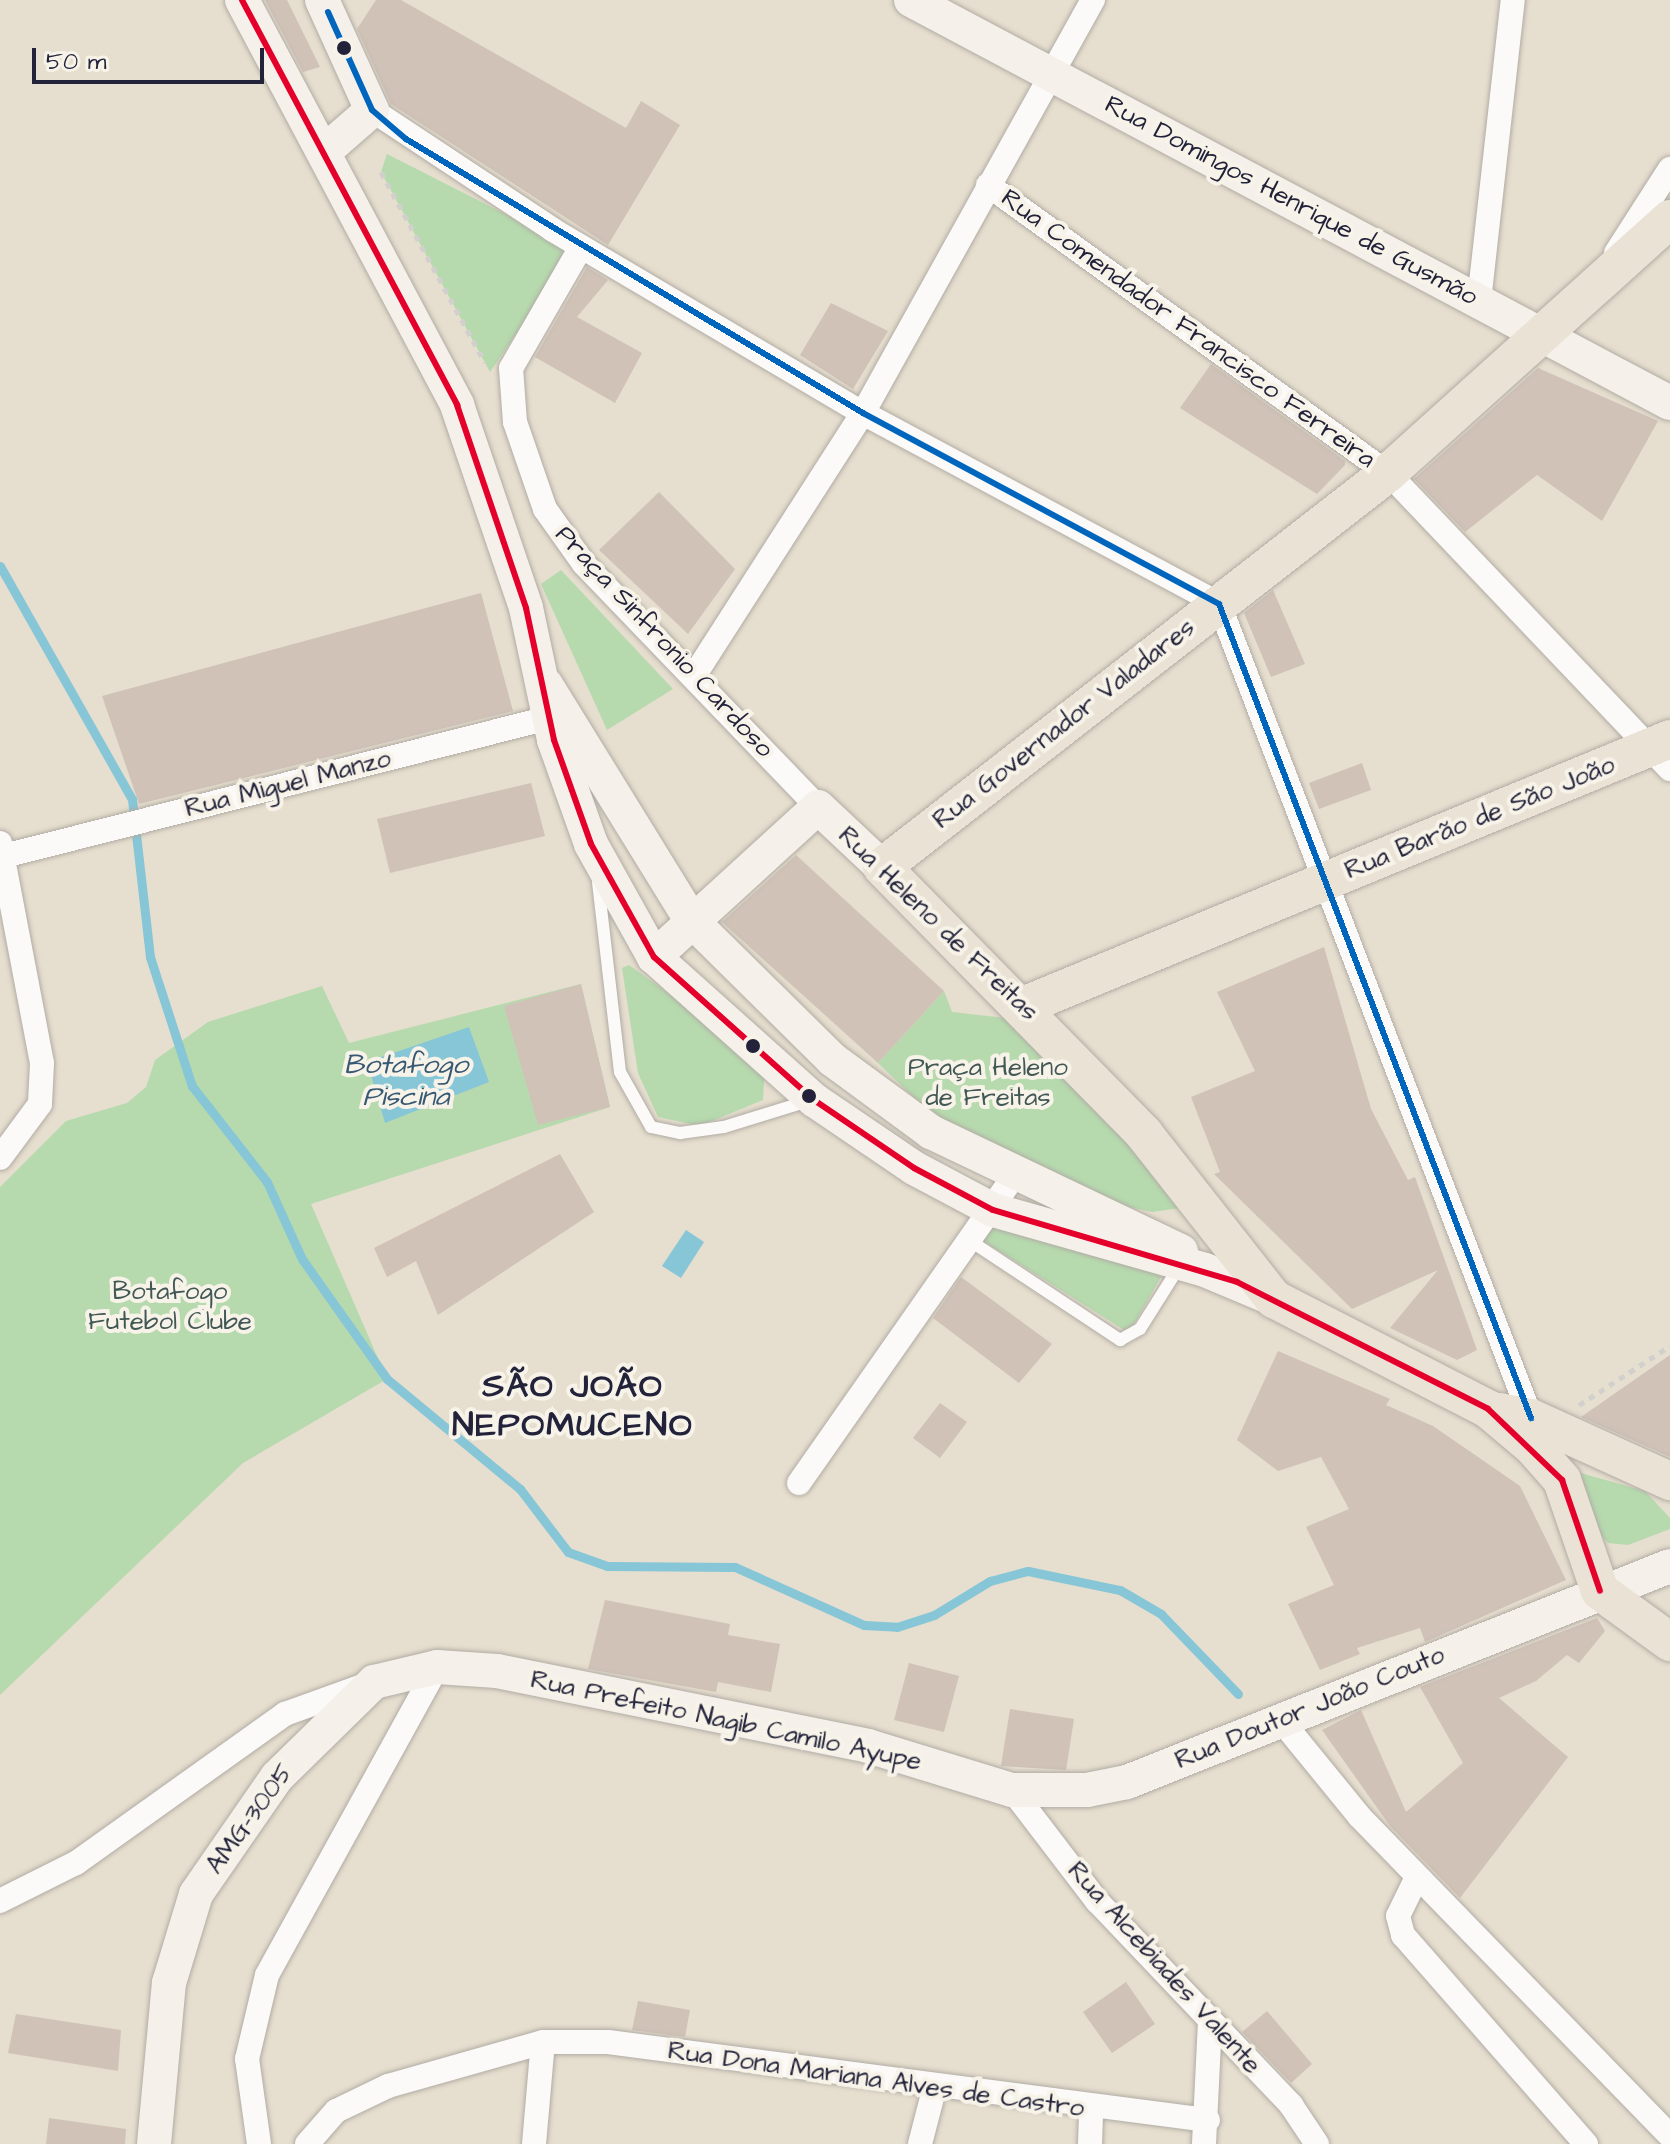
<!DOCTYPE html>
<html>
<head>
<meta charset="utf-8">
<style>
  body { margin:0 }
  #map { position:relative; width:1670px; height:2144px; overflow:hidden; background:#e6dece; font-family:"Architects Daughter",sans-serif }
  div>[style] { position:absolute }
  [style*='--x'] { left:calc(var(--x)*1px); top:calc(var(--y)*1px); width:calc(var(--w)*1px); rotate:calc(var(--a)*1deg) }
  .green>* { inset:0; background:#b6daae }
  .water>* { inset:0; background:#86c6d7 }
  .stream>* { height:9px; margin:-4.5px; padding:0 4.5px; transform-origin:4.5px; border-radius:4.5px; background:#86c6d7 }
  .building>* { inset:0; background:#d0c2b7 }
  .path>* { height:5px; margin-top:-2.5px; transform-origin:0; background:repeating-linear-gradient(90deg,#d2d0cd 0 6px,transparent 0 12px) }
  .roads { filter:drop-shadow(0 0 2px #b1aca5) drop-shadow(0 0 2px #b1aca5) }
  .lane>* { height:12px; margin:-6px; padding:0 6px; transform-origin:6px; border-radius:6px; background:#fbfaf8 }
  .street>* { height:24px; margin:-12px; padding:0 12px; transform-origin:12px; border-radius:12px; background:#fbfaf8 }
  .secondary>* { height:34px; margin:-17px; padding:0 17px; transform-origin:17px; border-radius:17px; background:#f5f1ea }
  .primary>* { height:38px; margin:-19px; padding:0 19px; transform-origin:19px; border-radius:19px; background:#ebe2d6 }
  .bus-1>* { height:6px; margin:-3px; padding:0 3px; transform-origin:3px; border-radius:3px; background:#e4002b }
  .bus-2>* { height:6px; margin:-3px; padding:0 3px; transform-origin:3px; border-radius:3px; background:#0065bd }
  .dots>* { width:22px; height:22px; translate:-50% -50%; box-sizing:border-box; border:4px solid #f7f3e8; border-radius:50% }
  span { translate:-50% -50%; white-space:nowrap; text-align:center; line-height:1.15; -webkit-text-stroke:8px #f7f3e8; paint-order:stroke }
  .street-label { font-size:26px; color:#22223b }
  .park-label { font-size:26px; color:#425855 }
  .water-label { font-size:28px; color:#375873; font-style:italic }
  .district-label { font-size:34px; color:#22223b; font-weight:700; letter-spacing:2px }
  .scale { position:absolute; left:32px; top:48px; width:232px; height:36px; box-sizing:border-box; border:4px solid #22223b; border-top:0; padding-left:10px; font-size:24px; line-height:28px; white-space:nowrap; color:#22223b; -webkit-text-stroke:6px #f7f3e8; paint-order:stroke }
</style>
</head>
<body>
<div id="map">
  <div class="green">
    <div style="clip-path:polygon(387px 154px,574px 249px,490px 372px,381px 172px)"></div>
    <div style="clip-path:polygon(561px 570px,673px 689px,607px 730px,541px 584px)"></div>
    <div style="clip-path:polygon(629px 965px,765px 1063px,763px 1100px,700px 1126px,658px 1117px,638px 1073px,622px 968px)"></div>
    <div style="clip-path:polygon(581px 984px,610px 1107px,311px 1204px,387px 1379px,243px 1463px,0 1695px,0 1187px,66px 1121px,127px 1103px,146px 1087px,155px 1060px,208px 1022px,322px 986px,349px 1043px)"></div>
    <div style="clip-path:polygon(944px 991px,952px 1012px,1005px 1018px,1085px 1085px,1181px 1208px,1152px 1212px,1069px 1194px,960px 1142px,878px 1063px)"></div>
    <div style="clip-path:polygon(1005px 1219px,1166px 1268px,1129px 1333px,980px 1239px)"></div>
    <div style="clip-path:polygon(1577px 1472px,1645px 1491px,1670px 1518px,1670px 1529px,1628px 1545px,1608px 1543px,1595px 1530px)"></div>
  </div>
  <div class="water">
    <div style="clip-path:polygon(469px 1027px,489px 1082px,385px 1123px,367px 1062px)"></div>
    <div style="clip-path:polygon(686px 1230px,704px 1242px,681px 1278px,662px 1266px)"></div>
  </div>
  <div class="stream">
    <div style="--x:0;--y:566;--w:268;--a:60.5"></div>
    <div style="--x:132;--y:799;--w:159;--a:83.5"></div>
    <div style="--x:150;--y:957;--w:136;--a:72"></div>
    <div style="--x:192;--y:1086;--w:122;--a:52"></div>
    <div style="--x:267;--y:1182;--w:85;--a:65.6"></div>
    <div style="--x:302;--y:1259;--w:147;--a:54.7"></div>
    <div style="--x:387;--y:1379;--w:173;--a:39.6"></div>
    <div style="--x:520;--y:1489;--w:79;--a:52.7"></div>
    <div style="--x:568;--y:1552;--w:41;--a:19.7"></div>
    <div style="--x:607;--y:1566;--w:128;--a:0.4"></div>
    <div style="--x:735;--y:1567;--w:141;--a:24.2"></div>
    <div style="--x:864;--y:1625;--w:33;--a:3"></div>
    <div style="--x:897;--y:1627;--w:39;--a:-18"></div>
    <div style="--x:934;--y:1615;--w:66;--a:-31.3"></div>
    <div style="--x:990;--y:1581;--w:39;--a:-15"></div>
    <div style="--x:1028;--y:1571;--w:94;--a:11.7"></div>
    <div style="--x:1120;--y:1590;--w:48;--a:30.3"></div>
    <div style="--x:1161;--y:1614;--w:111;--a:46.1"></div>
  </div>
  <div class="building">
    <div style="clip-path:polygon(265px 0,287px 0,320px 67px,303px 72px)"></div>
    <div style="clip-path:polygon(376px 0,401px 0,626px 128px,641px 101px,680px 125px,608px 245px,391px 104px,357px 29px)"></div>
    <div style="clip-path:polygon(587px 267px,608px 280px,577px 317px,642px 353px,615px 403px,535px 357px)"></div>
    <div style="clip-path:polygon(831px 303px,888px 331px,853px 389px,800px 355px)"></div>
    <div style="clip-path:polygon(1211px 364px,1345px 461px,1345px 465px,1317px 494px,1180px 408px)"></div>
    <div style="clip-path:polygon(1538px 368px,1658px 421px,1602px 521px,1537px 475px,1465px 532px,1414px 479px)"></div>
    <div style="clip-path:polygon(659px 492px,735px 569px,688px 634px,599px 550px)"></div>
    <div style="clip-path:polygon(1273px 590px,1305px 664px,1271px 677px,1244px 613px)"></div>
    <div style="clip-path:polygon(481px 593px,513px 711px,139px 804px,102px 696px)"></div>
    <div style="clip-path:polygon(1362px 763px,1371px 790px,1319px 809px,1309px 783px)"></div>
    <div style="clip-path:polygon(531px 783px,545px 836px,390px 873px,377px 819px)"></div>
    <div style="clip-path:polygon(796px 855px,944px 991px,878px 1063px,722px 922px)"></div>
    <div style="clip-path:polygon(1324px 947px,1371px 1109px,1408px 1180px,1415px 1177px,1477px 1350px,1457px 1360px,1390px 1328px,1438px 1270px,1352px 1309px,1214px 1174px,1220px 1172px,1191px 1097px,1255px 1071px,1217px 992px)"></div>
    <div style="clip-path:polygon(581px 984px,610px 1107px,538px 1125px,504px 1006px)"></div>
    <div style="clip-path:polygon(560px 1154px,594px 1212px,438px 1315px,416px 1261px,387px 1277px,374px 1248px)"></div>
    <div style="clip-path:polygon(961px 1277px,1052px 1344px,1019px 1383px,933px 1318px)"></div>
    <div style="clip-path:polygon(1278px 1351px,1390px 1399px,1386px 1405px,1433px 1426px,1520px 1486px,1566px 1580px,1425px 1642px,1420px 1628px,1357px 1648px,1360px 1654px,1320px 1670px,1288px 1604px,1334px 1585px,1306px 1527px,1349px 1509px,1321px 1457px,1278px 1471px,1237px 1440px)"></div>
    <div style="clip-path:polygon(1670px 1355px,1670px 1457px,1581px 1417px)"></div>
    <div style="clip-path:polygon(940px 1403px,967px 1422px,940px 1458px,913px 1438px)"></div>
    <div style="clip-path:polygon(605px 1600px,730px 1624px,728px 1635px,780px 1644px,771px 1692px,718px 1682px,716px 1692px,588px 1669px)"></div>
    <div style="clip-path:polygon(1597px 1618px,1605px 1631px,1579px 1663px,1567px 1655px,1536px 1681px,1499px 1698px,1568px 1757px,1460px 1898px,1390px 1826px,1322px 1730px,1361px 1710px,1406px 1812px,1463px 1763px,1420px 1687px)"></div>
    <div style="clip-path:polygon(909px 1663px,959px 1676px,944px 1732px,894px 1720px)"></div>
    <div style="clip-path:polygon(1010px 1709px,1074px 1719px,1066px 1770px,1001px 1766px)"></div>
    <div style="clip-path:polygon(1126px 1982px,1155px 2024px,1112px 2053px,1083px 2012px)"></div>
    <div style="clip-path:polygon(638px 2001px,690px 2010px,685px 2037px,632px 2030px)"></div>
    <div style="clip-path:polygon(1267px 2011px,1312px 2064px,1291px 2083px,1242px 2032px)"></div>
    <div style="clip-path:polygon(16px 2014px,121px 2030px,118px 2071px,8px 2053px)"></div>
    <div style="clip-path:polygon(49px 2118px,126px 2129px,125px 2144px,46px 2144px)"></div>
  </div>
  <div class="path">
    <div style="--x:381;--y:172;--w:217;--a:61.4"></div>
    <div style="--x:1579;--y:1405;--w:108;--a:-33"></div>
  </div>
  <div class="roads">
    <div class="lane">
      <div style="--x:598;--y:882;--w:191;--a:83.4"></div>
      <div style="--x:620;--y:1072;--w:63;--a:60.6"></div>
      <div style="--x:651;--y:1127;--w:30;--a:12"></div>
      <div style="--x:680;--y:1133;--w:44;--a:-7.8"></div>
      <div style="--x:724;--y:1127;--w:88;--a:-17.2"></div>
      <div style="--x:972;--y:1242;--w:178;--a:33.5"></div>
      <div style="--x:1120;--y:1340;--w:23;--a:-29"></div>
      <div style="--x:1140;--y:1329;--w:73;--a:-57.8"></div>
    </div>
    <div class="street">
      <div style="--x:372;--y:110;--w:217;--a:33.5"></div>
      <div style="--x:553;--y:230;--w:360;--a:30.6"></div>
      <div style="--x:863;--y:413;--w:404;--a:28.2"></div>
      <div style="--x:1219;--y:604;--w:872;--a:69.03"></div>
      <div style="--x:988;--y:185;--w:493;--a:35.8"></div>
      <div style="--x:1388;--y:473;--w:409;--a:46.4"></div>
      <div style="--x:581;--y:247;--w:140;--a:120"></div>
      <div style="--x:511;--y:368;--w:54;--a:85.8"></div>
      <div style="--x:515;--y:422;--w:92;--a:71"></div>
      <div style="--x:545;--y:509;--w:67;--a:54.7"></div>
      <div style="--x:584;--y:564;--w:337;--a:46.1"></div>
      <div style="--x:1616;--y:253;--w:100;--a:-57.3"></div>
      <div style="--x:1479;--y:301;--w:303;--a:-83.6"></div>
      <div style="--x:694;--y:676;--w:313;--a:-57.3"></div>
      <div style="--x:863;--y:413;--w:473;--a:-60.9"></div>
      <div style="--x:0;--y:843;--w:224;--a:79.2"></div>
      <div style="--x:42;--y:1063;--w:41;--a:92.8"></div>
      <div style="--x:40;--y:1104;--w:67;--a:126.5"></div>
      <div style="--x:8;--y:855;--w:574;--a:-14.23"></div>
      <div style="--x:799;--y:1483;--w:377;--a:-55"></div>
      <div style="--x:1280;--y:1719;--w:125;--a:50.8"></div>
      <div style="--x:1359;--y:1816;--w:446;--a:45.8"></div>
      <div style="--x:1012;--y:1790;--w:140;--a:52.6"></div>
      <div style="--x:1097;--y:1901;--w:282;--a:46.4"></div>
      <div style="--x:1291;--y:2105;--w:47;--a:56.3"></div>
      <div style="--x:1417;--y:1877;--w:43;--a:116"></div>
      <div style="--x:1398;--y:1916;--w:20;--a:75"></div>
      <div style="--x:1403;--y:1935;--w:278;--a:48.8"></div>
      <div style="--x:0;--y:1901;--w:85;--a:-26.6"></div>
      <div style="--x:76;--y:1863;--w:257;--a:-35.5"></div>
      <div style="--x:285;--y:1714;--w:88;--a:-19.9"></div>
      <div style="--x:259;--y:2144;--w:86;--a:-98"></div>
      <div style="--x:247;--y:2059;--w:86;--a:-76.6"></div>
      <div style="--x:267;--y:1975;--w:352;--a:-61.1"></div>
      <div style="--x:307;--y:2144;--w:44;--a:-48.7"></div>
      <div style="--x:336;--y:2111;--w:58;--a:-25.7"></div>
      <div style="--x:388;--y:2086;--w:161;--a:-15.8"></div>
      <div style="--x:543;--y:2042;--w:65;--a:0"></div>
      <div style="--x:608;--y:2042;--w:605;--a:7.41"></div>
      <div style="--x:534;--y:2144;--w:102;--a:-85"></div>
      <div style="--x:920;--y:2144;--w:56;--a:-75.5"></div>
      <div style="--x:1090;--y:2144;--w:34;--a:-88"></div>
      <div style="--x:1204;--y:2144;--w:122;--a:-87.2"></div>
    </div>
    <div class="secondary">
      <div style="--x:242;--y:0;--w:459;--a:62"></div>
      <div style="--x:457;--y:405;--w:214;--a:71.2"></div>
      <div style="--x:526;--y:608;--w:135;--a:78"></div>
      <div style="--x:554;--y:740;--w:110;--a:70.4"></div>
      <div style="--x:591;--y:844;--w:129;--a:60.9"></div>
      <div style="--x:654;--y:957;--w:215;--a:41.8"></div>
      <div style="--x:814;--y:1100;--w:121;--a:34.2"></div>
      <div style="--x:914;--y:1168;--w:89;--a:28"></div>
      <div style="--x:993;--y:1210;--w:220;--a:15.8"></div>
      <div style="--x:1205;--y:1270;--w:75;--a:22.8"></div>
      <div style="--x:322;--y:0;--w:121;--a:65.6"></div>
      <div style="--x:372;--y:110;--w:62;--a:138.9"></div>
      <div style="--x:911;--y:0;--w:859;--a:27.97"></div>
      <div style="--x:546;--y:685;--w:278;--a:58.3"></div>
      <div style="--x:692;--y:921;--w:198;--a:44.6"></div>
      <div style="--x:833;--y:1060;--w:122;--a:36.3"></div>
      <div style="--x:931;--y:1132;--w:277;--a:25.5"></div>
      <div style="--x:654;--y:957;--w:222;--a:-42.4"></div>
      <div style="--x:818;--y:807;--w:88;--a:43.2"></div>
      <div style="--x:154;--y:2144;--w:162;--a:-84.7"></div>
      <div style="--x:169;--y:1983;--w:93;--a:-73.1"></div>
      <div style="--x:196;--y:1894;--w:142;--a:-55.3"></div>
      <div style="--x:277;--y:1777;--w:136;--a:-44.4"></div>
      <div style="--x:374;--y:1682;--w:65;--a:-13.4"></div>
      <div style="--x:437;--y:1667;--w:60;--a:3.8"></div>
      <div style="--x:497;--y:1671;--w:379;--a:11.4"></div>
      <div style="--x:868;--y:1746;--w:151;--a:17"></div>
      <div style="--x:1012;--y:1790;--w:75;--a:0"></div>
      <div style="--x:1087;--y:1790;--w:41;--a:-11.3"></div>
      <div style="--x:1127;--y:1782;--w:584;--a:-21.69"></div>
    </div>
    <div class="primary">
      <div style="--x:1670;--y:219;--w:380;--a:138"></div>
      <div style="--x:1388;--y:473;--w:641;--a:142.09"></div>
      <div style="--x:882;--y:867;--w:374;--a:45.5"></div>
      <div style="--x:1144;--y:1134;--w:210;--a:51.8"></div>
      <div style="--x:1274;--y:1299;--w:241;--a:27.2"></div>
      <div style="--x:1488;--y:1409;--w:59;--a:40.2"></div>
      <div style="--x:1533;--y:1447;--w:44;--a:48.7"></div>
      <div style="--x:1562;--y:1480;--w:117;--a:71.1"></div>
      <div style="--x:1600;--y:1591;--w:87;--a:36.1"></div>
      <div style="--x:1023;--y:1006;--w:700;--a:-22.42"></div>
      <div style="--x:1499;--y:1412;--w:33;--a:11"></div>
      <div style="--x:1531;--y:1418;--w:153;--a:24.4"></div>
    </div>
  </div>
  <div class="bus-1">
    <div style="--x:242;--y:0;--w:459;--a:62"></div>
    <div style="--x:457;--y:405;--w:214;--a:71.2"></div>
    <div style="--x:526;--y:608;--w:135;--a:78"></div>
    <div style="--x:554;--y:740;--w:110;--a:70.4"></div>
    <div style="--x:591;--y:844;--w:129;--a:60.9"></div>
    <div style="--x:654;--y:957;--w:215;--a:41.8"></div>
    <div style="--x:814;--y:1100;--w:121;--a:34.2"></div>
    <div style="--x:914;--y:1168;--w:89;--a:28"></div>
    <div style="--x:993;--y:1210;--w:254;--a:16.4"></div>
    <div style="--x:1237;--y:1282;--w:281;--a:26.8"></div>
    <div style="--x:1488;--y:1409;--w:103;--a:43.8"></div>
    <div style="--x:1562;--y:1480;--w:117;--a:71.1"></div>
  </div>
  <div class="bus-2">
    <div style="--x:328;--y:12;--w:107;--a:65.8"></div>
    <div style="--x:372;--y:110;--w:45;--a:40.5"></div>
    <div style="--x:406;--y:139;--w:533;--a:30.95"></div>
    <div style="--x:863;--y:413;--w:404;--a:28.2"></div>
    <div style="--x:1219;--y:604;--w:872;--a:69.03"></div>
  </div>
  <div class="dots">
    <div style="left:344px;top:48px;background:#22223b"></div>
    <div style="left:753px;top:1046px;background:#22223b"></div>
    <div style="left:809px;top:1096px;background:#22223b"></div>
  </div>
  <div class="street-label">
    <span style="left:1291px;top:201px;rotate:28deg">Rua Domingos Henrique de Gusmão</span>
    <span style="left:1188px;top:329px;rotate:36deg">Rua Comendador Francisco Ferreira</span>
    <span style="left:664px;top:642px;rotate:47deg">Praça Sinfronio Cardoso</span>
    <span style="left:1064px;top:724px;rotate:-38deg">Rua Governador Valadares</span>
    <span style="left:288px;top:784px;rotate:-14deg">Rua Miguel Manzo</span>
    <span style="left:1480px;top:818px;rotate:-22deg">Rua Barão de São João</span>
    <span style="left:938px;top:924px;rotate:44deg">Rua Heleno de Freitas</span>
    <span style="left:1310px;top:1708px;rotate:-22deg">Rua Doutor João Couto</span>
    <span style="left:726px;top:1721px;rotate:12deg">Rua Prefeito Nagib Camilo Ayupe</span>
    <span style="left:250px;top:1819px;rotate:-54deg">AMG-3005</span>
    <span style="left:1164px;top:1968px;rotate:48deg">Rua Alcebiades Valente</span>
    <span style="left:876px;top:2080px;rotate:8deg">Rua Dona Mariana Alves de Castro</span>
  </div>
  <div class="park-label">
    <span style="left:988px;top:1083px">Praça Heleno<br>de Freitas</span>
    <span style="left:170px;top:1307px">Botafogo<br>Futebol Clube</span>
  </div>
  <div class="water-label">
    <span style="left:406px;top:1081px">Botafogo<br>Piscina</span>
  </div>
  <div class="district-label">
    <span style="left:573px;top:1406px">SÃO JOÃO<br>NEPOMUCENO</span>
  </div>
  <div class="scale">50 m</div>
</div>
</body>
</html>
